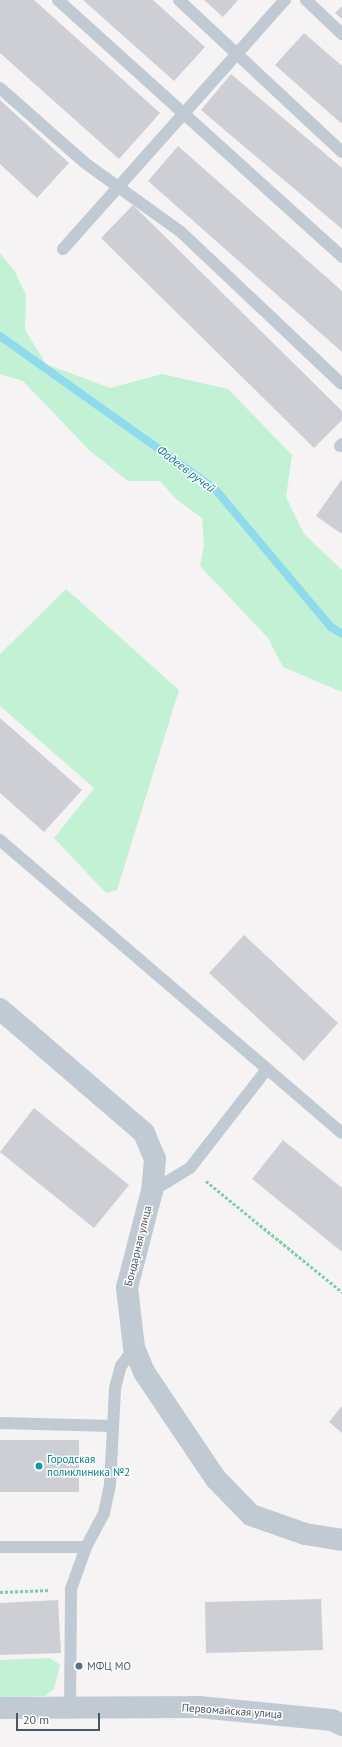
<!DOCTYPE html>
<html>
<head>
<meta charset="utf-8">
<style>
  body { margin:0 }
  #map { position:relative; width:342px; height:1747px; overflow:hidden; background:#f5f3f3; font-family:"PT Sans",sans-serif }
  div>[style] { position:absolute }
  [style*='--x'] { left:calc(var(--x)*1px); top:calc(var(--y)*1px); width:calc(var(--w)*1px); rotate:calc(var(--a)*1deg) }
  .green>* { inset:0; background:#c3f1d5 }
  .stream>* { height:8px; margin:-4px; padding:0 4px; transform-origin:4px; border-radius:4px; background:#90daee }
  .building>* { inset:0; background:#cdcfd5 }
  .path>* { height:2.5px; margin-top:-1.25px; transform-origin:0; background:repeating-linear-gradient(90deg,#7ad0a6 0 3px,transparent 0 5px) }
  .lane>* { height:12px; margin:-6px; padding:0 6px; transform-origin:6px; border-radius:6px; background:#c1cad2 }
  .street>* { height:22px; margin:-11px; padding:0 11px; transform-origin:11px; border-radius:11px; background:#c1cad2 }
  .dots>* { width:11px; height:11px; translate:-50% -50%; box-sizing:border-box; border:2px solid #fff; border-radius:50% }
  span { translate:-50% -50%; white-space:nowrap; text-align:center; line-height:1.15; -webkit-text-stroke:3px #fff; paint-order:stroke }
  .street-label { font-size:11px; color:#4a5661 }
  .culture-label { font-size:11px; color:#0d838f }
  .left { translate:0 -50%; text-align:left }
  .service-label { font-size:11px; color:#4e5e75 }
  .water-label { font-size:12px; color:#0c7c9b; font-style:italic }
  .scale { position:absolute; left:16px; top:1713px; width:84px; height:18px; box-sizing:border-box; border:2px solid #4a5661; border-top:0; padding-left:5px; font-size:12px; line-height:14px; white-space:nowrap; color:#4a5661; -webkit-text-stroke:3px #fff; paint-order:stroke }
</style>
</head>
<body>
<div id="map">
  <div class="green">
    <div style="clip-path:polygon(0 253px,14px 270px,26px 295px,25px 330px,46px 364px,110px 388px,162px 374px,228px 389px,292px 455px,286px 497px,304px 534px,342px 570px,342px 692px,283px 667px,268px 638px,200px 566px,204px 545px,202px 518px,177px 500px,160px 481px,128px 481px,90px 451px,23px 381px,0 374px)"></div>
    <div style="clip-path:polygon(66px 589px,179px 690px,117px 890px,106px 893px,54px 838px,94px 788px,0 706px,0 654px)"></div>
    <div style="clip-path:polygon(50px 1658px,60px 1665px,54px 1689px,45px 1696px,0 1697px,0 1660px)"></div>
  </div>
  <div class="stream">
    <div style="--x:0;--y:336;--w:264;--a:35.4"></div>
    <div style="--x:215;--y:489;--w:180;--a:50"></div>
    <div style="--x:331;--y:627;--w:13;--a:32"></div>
  </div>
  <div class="building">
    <div style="clip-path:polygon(0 0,34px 0,160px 113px,119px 159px,0 53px)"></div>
    <div style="clip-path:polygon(83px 0,153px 0,205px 47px,174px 81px)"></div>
    <div style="clip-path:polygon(204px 0,238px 0,223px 17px)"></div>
    <div style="clip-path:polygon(342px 6px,342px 19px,335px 13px)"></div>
    <div style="clip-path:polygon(304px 33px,342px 66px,342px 124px,275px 65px)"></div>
    <div style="clip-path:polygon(231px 74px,342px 168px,342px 229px,201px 110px)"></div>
    <div style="clip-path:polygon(0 100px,69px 163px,37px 198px,0 164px)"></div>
    <div style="clip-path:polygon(178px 146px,342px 291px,342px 352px,148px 181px)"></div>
    <div style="clip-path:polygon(133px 205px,342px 411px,342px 420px,314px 448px,101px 238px)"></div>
    <div style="clip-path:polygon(342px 479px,342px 534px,316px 516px)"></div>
    <div style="clip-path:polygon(0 718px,82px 790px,44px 832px,0 793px)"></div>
    <div style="clip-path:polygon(244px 935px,338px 1023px,304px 1061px,209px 973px)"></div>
    <div style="clip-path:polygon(34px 1108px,129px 1185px,94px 1228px,0 1152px)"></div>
    <div style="clip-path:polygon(283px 1140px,342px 1188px,342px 1252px,252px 1179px)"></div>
    <div style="clip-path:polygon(342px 1406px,342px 1433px,329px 1422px)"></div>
    <div style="clip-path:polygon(0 1440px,79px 1440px,79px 1492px,0 1492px)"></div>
    <div style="clip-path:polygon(321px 1599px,323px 1650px,206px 1653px,205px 1602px)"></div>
    <div style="clip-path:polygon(58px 1600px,61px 1653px,0 1655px,0 1603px)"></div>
  </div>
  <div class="path">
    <div style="--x:206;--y:1181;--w:176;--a:39.2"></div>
    <div style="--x:0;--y:1592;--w:50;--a:-2.3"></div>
  </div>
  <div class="lane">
    <div style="--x:58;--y:0;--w:383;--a:42.1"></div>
    <div style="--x:179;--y:0;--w:223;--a:43"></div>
    <div style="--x:306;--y:0;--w:50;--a:43.4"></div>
    <div style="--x:0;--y:88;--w:113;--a:41.4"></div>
    <div style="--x:85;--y:163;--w:118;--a:35.7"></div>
    <div style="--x:181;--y:232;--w:221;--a:43.4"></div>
    <div style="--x:63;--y:249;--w:334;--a:-48.3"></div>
    <div style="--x:340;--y:446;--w:3;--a:-45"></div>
    <div style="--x:0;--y:840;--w:450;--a:40.6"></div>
    <div style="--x:152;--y:1191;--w:44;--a:-31.2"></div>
    <div style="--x:190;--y:1168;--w:125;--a:-52.1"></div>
    <div style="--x:0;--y:1423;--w:112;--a:1.5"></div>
    <div style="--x:0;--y:1547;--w:86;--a:0"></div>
    <div style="--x:86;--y:1547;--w:38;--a:-62"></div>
    <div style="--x:104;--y:1513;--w:29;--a:-78"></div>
    <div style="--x:110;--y:1485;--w:97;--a:-87"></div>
    <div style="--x:115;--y:1388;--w:23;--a:-75"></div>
    <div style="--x:121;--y:1366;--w:22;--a:-54"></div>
    <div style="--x:70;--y:1709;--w:120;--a:-89.5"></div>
    <div style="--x:71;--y:1589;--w:45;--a:-70.3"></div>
  </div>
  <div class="street">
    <div style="--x:0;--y:1009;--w:190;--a:40.7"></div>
    <div style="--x:144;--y:1133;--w:28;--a:67"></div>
    <div style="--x:155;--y:1159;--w:32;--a:95"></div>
    <div style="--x:152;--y:1191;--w:100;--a:104.5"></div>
    <div style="--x:127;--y:1288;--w:60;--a:83.3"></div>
    <div style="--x:134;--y:1348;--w:26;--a:67"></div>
    <div style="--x:144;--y:1372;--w:129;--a:56.1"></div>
    <div style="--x:216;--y:1479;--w:50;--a:45.8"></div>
    <div style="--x:251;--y:1515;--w:57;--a:19.4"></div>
    <div style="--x:305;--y:1534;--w:37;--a:9"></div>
    <div style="--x:0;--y:1708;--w:199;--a:-0.3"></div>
    <div style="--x:199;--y:1707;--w:134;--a:5.6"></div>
    <div style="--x:332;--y:1720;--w:11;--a:27"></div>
  </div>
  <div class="dots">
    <div style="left:39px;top:1466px;background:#0f9aa8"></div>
    <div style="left:79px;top:1666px;background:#5c6f8a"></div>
  </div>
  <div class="street-label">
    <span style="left:138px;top:1246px;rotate:-76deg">Бондарная улица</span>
    <span style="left:232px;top:1711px;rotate:4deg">Первомайская улица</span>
  </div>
  <div class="culture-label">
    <span class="left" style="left:47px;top:1466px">Городская<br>поликлиника №2</span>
  </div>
  <div class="service-label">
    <span class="left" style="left:87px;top:1666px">МФЦ МО</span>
  </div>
  <div class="water-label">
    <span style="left:186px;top:469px;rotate:37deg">Фадеев ручей</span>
  </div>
  <div class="scale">20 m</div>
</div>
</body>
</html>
